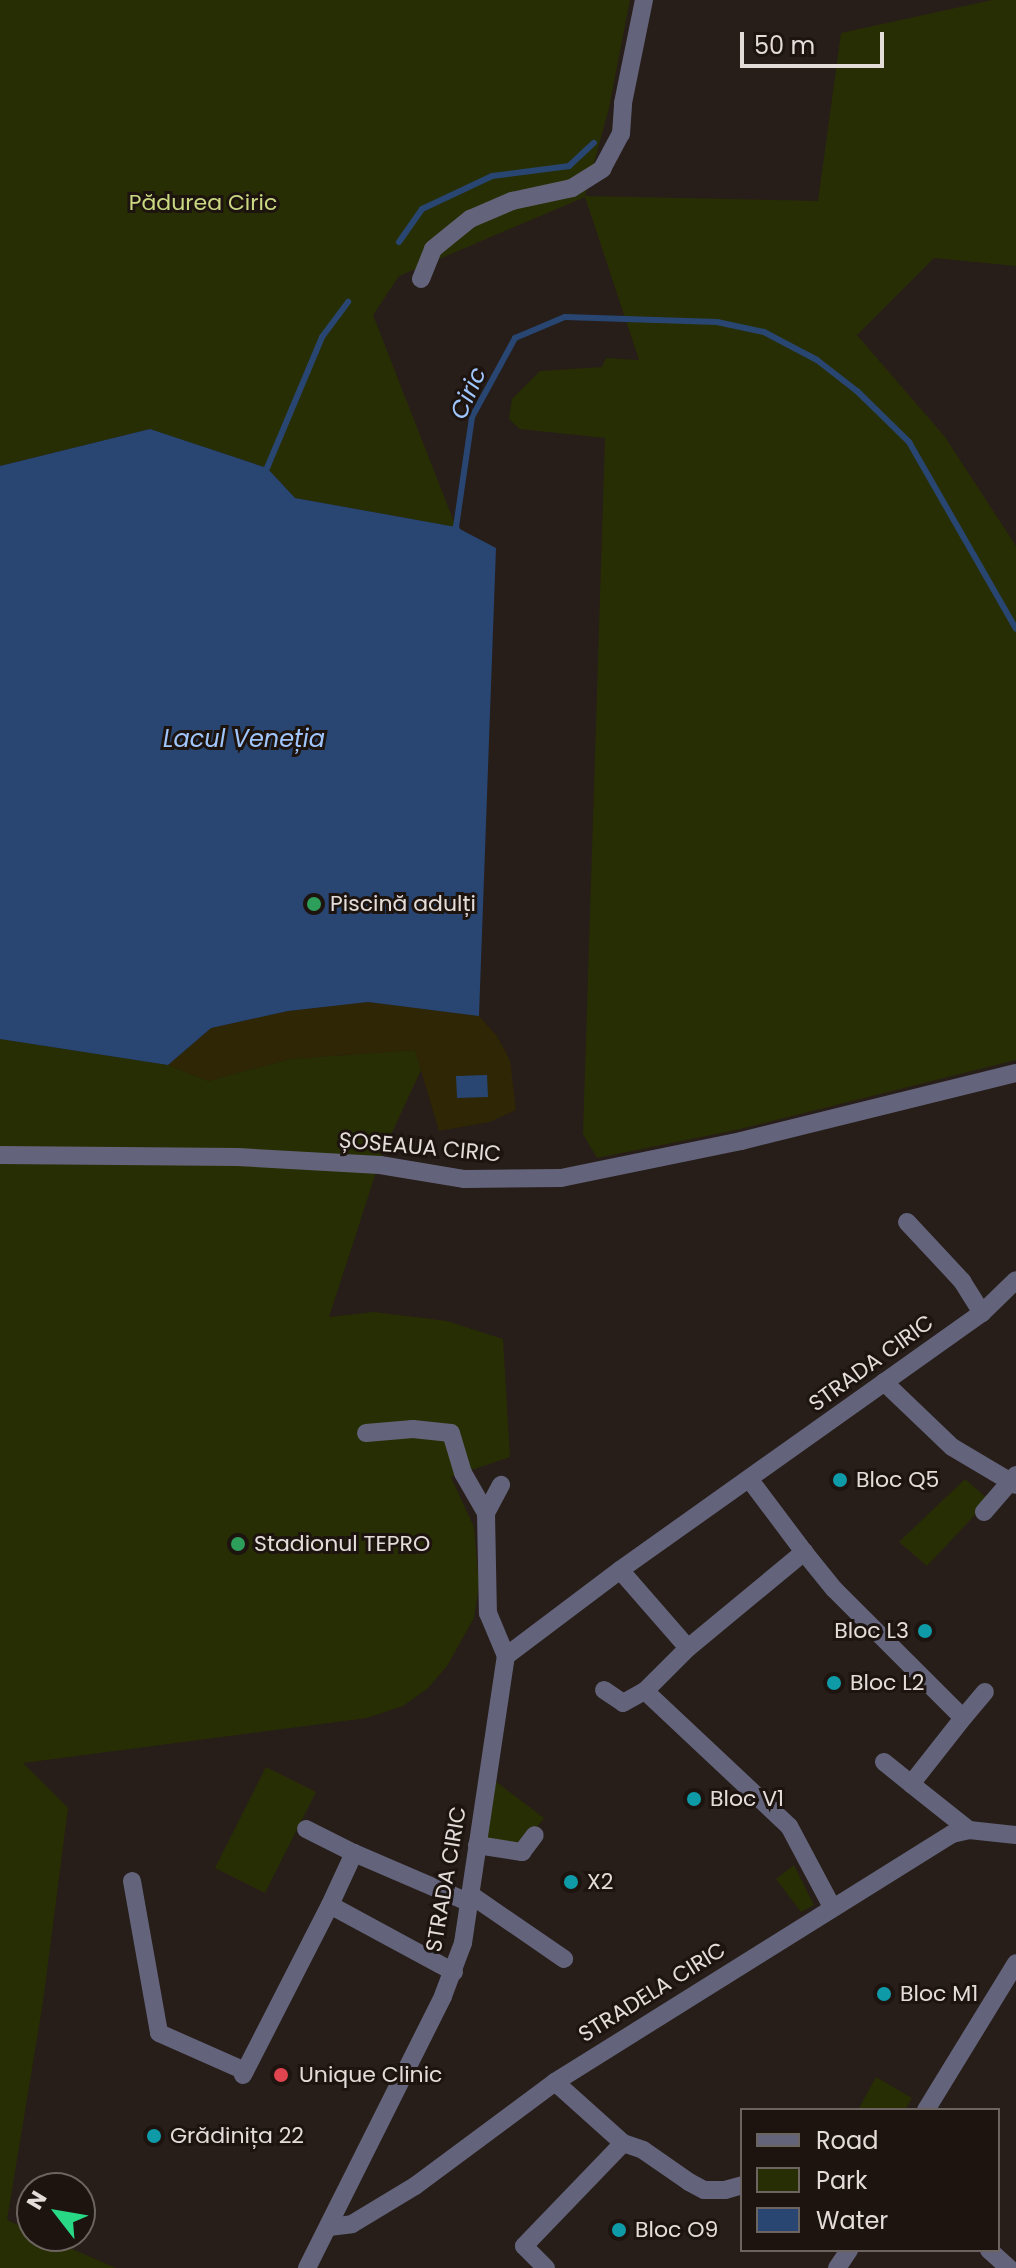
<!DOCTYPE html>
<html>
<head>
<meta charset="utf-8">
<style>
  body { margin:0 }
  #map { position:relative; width:1016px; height:2268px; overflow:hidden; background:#271d19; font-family:Poppins,sans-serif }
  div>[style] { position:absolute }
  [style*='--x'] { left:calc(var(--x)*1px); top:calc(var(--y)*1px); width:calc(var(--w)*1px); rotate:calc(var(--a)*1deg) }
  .green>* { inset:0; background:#282e04 }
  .sand>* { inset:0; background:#2f2605 }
  .water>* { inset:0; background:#284671 }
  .stream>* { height:6px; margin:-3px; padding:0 3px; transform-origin:3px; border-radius:3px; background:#284671 }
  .minor>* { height:18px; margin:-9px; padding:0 9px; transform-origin:9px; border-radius:9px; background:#63647b }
  .dots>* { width:22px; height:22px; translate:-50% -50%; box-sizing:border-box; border:4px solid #1d1410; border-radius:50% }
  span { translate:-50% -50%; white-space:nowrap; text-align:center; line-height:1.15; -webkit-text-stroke:6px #1d1410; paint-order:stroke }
  .park-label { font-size:22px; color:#c9d881 }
  .poi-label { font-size:22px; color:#e3dcd9 }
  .left { translate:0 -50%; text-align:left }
  .right { translate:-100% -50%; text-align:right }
  .street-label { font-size:22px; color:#e3dcd9 }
  .water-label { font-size:24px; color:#a0c6fe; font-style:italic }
  .legend { position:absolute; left:740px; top:2108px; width:260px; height:144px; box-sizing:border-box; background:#1d1410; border:2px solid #6c6460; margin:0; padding:10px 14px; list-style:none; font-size:24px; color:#e3dcd9 }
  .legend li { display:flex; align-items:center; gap:16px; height:40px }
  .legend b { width:40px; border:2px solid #6c6460 }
  .north { position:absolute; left:16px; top:2172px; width:80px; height:80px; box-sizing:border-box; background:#1d1410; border:2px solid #6c6460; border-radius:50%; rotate:301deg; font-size:22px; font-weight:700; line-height:32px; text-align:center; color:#e3dcd9 }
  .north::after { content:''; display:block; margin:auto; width:28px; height:36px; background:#28d885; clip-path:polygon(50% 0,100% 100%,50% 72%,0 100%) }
  .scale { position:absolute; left:740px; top:32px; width:144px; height:36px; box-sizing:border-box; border:4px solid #e3dcd9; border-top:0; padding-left:10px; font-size:24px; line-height:28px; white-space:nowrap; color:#e3dcd9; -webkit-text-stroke:6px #1d1410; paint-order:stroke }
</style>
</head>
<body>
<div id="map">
  <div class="green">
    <div style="clip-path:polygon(0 0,630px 0,609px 108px,585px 196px,818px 201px,841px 33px,992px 0,1016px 0,1016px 266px,934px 258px,857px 335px,945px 437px,1016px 546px,1016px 1060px,736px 1130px,597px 1158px,583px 1134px,605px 438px,520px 429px,509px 419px,512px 399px,540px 371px,602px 367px,606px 358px,639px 360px,585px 197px,399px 276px,373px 315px,456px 527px,295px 498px,267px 468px,150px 429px,0 466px)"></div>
    <div style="clip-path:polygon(0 1039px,168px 1065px,208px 1081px,290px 1059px,415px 1050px,421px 1070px,382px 1154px,329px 1317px,374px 1312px,447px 1321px,503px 1339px,510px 1457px,451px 1477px,474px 1527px,479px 1586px,474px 1618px,447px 1666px,427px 1689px,403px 1706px,367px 1718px,23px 1763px,68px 1808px,43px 2002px,7px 2220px,32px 2231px,32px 2236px,42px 2236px,116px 2268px,0 2268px)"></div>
    <div style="clip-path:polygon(965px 1479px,989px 1500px,927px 1566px,899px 1542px)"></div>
    <div style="clip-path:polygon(266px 1767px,316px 1792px,265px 1893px,215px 1868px)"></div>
    <div style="clip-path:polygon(490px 1777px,544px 1818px,520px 1850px,481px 1843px)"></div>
    <div style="clip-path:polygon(794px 1865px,814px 1905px,801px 1912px,776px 1879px)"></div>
    <div style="clip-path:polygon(876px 2077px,912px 2098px,905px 2110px,858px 2110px)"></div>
  </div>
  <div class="sand">
    <div style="clip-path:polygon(368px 1002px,479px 1016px,497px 1036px,510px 1060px,516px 1110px,490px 1122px,439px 1131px,415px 1050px,290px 1059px,208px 1081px,168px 1065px,211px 1028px,288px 1011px)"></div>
  </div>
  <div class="water">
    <div style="clip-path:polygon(150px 429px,267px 468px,295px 498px,456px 527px,496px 548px,479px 1016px,368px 1002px,288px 1011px,211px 1028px,168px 1065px,0 1039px,0 466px)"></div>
    <div style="clip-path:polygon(487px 1075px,488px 1097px,457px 1098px,456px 1076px)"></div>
  </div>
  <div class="stream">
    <div style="--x:399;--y:242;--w:40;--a:-55.1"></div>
    <div style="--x:422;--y:209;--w:77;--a:-25.2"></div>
    <div style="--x:492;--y:176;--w:78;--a:-7.4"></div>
    <div style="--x:569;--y:166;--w:34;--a:-43"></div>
    <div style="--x:267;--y:468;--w:142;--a:-67.2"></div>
    <div style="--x:322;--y:337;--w:44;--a:-53.4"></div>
    <div style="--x:459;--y:534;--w:8;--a:-113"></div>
    <div style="--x:456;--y:527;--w:111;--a:-81.7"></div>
    <div style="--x:472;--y:417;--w:90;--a:-61.4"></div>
    <div style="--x:515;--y:338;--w:54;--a:-22.8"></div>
    <div style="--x:565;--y:317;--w:152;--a:1.9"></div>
    <div style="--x:717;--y:322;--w:48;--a:12"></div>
    <div style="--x:764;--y:332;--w:60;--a:27.8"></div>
    <div style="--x:817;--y:360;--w:51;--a:37.8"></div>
    <div style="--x:857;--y:391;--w:73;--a:44.4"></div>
    <div style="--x:909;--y:442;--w:215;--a:60.2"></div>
  </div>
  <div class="minor">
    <div style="--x:421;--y:279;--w:32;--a:-68"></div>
    <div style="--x:433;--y:249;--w:48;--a:-39"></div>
    <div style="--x:470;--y:219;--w:46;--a:-23.2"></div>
    <div style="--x:512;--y:201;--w:61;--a:-12.2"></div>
    <div style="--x:572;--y:188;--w:36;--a:-32"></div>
    <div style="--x:602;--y:169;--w:40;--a:-62"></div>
    <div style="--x:621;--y:134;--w:31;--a:-86"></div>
    <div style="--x:623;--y:103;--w:105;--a:-78.5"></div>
    <div style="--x:0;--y:1155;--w:238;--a:0.5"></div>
    <div style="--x:238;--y:1157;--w:142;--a:3.2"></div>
    <div style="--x:380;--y:1165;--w:86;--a:9.4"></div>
    <div style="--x:465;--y:1179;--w:96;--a:-0.6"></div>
    <div style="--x:561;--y:1178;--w:184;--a:-11.6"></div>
    <div style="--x:741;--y:1141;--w:283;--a:-13.9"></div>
    <div style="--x:907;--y:1222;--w:81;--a:47"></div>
    <div style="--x:962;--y:1281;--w:38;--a:58"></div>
    <div style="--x:884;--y:1382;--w:94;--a:43.7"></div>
    <div style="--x:952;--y:1447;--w:74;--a:30.7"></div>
    <div style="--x:366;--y:1433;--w:47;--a:-4.9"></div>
    <div style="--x:413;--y:1429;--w:38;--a:6"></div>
    <div style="--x:451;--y:1433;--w:42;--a:73.3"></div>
    <div style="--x:463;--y:1473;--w:46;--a:60.1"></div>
    <div style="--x:486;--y:1513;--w:100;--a:88.9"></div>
    <div style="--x:488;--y:1613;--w:47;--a:67.3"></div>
    <div style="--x:750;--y:1480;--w:90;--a:53.1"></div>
    <div style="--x:984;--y:1512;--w:49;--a:-49.1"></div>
    <div style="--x:486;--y:1513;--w:32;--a:-62"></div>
    <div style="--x:620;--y:1570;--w:103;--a:48.9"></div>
    <div style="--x:688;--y:1648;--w:61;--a:135"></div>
    <div style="--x:645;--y:1691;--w:197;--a:43.2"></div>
    <div style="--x:789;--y:1826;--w:92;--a:62"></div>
    <div style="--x:688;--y:1648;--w:151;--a:-39.6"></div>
    <div style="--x:804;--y:1552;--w:48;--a:51"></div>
    <div style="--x:834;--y:1589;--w:182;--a:45"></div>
    <div style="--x:963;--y:1718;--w:84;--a:128.2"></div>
    <div style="--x:911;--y:1784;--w:74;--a:38.4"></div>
    <div style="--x:604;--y:1690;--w:23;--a:34"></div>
    <div style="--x:623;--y:1703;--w:25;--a:-29"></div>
    <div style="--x:963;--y:1718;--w:34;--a:-50"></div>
    <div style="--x:884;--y:1762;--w:35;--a:39"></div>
    <div style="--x:306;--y:1829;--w:54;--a:26.6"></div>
    <div style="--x:354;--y:1853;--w:57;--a:114.8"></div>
    <div style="--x:330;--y:1905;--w:141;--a:28.4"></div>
    <div style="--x:477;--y:1845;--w:46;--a:8.8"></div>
    <div style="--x:522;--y:1852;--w:21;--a:-53"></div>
    <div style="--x:354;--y:1853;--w:126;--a:23.3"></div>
    <div style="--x:132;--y:1881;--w:154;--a:79.9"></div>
    <div style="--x:159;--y:2033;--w:94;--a:23.8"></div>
    <div style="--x:471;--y:1895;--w:113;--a:34.5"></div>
    <div style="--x:243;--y:2075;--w:191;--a:-62.9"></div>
    <div style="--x:555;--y:2082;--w:91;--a:41.9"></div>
    <div style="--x:623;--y:2143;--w:21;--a:19"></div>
    <div style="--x:643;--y:2150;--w:56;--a:34.8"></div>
    <div style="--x:689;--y:2182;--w:17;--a:28"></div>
    <div style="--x:704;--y:2190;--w:21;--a:0"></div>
    <div style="--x:725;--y:2190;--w:18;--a:-16"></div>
    <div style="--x:926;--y:2110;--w:172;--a:-58.5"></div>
    <div style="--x:329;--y:2227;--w:23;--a:-7"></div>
    <div style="--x:352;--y:2224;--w:74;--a:-31.1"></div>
    <div style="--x:415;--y:2186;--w:174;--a:-36.6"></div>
    <div style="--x:555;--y:2082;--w:468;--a:-32"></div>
    <div style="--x:952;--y:1834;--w:17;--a:-13"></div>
    <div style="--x:969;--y:1830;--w:47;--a:6.1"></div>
    <div style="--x:989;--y:2250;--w:27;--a:42"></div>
    <div style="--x:307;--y:2268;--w:304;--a:-63.4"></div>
    <div style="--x:443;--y:1996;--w:57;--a:-69.3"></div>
    <div style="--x:463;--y:1943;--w:290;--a:-81.5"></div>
    <div style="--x:506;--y:1656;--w:143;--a:-37"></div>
    <div style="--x:620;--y:1570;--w:444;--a:-35.4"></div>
    <div style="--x:982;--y:1313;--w:47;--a:-44.1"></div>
    <div style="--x:546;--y:2268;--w:31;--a:-135"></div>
    <div style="--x:524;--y:2246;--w:143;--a:-46.1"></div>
    <div style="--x:837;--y:2268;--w:22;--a:-56"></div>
  </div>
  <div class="dots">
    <div style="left:314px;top:904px;background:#2e9e5b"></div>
    <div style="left:840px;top:1480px;background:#0f9aa8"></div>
    <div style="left:238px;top:1544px;background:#2e9e5b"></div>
    <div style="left:925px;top:1631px;background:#0f9aa8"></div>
    <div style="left:834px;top:1683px;background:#0f9aa8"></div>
    <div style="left:694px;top:1799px;background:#0f9aa8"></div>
    <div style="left:571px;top:1882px;background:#0f9aa8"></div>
    <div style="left:884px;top:1994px;background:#0f9aa8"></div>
    <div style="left:281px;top:2075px;background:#e0444e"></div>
    <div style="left:154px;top:2136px;background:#0f9aa8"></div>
    <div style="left:619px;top:2230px;background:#0f9aa8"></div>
  </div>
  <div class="park-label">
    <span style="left:203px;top:203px">Pădurea Ciric</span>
  </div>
  <div class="poi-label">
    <span class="left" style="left:330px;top:904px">Piscină adulți</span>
    <span class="left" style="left:856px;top:1480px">Bloc Q5</span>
    <span class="left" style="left:254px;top:1544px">Stadionul TEPRO</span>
    <span class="right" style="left:909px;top:1631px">Bloc L3</span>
    <span class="left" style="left:850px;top:1683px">Bloc L2</span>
    <span class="left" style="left:710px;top:1799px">Bloc V1</span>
    <span class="left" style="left:587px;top:1882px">X2</span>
    <span class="left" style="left:900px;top:1994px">Bloc M1</span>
    <span class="left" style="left:299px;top:2075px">Unique Clinic</span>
    <span class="left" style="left:170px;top:2136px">Grădinița 22</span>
    <span class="left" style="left:635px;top:2230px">Bloc O9</span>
  </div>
  <div class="street-label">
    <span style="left:420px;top:1147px;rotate:5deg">ȘOSEAUA CIRIC</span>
    <span style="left:871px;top:1363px;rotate:-36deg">STRADA CIRIC</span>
    <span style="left:446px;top:1879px;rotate:-80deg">STRADA CIRIC</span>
    <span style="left:652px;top:1992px;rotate:-32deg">STRADELA CIRIC</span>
  </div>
  <div class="water-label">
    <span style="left:468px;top:393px;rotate:-66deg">Ciric</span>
    <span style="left:244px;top:739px">Lacul Veneția</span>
  </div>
  <ul class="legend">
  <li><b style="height:10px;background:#63647b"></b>Road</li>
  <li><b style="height:22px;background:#282e04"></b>Park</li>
  <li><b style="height:22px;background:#284671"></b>Water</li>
  </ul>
  <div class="north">N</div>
  <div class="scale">50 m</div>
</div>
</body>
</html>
